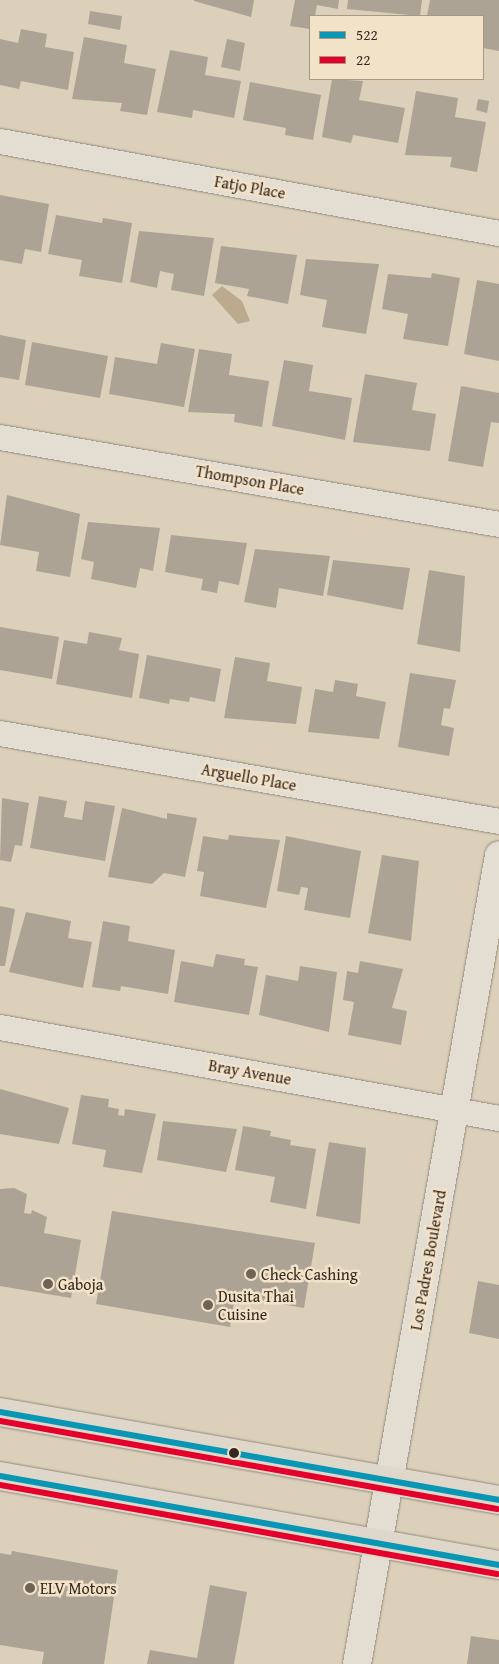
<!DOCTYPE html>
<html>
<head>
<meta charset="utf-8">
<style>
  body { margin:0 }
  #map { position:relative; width:499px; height:1664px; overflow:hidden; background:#dcd0ba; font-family:"Gentium Book Plus",serif }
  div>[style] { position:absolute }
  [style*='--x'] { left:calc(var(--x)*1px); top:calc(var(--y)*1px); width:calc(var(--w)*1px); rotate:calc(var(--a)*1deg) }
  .water>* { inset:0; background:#bbaa8e }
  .building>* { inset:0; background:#aca395 }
  .roads { filter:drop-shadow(0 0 1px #938b7e) drop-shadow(0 0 1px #938b7e) }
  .street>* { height:25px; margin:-12.5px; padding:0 12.5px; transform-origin:12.5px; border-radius:12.5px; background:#e3ddd2 }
  .secondary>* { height:28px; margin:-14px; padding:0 14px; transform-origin:14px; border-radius:14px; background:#e3ddd2 }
  .primary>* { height:28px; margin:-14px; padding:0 14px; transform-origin:14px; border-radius:14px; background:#ded7ca }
  .bus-1>* { height:6px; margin:-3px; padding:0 3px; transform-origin:3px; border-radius:3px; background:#0896b4 }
  .bus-2>* { height:6px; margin:-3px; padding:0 3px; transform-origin:3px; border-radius:3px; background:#e4002b }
  .dots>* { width:14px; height:14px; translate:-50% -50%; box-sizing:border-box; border:2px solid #f2e2c8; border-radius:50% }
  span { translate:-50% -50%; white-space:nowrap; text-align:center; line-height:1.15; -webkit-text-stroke:5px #f2e2c8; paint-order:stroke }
  .street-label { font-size:16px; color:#35281e }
  .poi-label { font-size:16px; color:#35281e }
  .left { translate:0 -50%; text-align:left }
  .legend { position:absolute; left:309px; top:15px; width:175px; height:65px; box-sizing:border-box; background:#f2e2c8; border:1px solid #a69884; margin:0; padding:6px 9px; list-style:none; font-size:15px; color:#35281e }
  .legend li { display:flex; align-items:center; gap:10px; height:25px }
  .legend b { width:25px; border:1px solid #a69884 }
</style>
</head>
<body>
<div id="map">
  <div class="water">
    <div style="clip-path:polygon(222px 286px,242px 301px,250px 321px,238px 324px,212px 295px)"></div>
  </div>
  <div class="building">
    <div style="clip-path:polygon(254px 0,251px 17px,194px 1px,194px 0)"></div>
    <div style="clip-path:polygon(295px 0,339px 0,338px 9px,317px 5px,315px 16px,310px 16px,310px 29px,290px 26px)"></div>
    <div style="clip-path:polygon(348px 0,422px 0,420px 16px,347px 9px)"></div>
    <div style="clip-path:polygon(430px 0,499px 0,499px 51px,483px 48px,483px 16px,427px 16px)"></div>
    <div style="clip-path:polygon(90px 11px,122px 16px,120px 30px,88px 24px)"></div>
    <div style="clip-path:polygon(21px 29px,47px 34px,45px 47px,74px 52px,68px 90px,21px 81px,19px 89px,0 85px,0 39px,18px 43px)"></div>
    <div style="clip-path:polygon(84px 37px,127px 45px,124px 63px,156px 69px,147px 115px,120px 111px,122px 103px,72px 99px)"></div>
    <div style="clip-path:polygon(227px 39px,245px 43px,240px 71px,221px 67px)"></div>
    <div style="clip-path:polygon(170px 50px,208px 57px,205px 75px,241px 81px,234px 118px,193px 110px,192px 118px,157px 112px)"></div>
    <div style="clip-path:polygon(332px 79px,363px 81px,359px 100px,405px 108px,398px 143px,353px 135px,351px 143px,322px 137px)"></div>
    <div style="clip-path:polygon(250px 82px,321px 95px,313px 140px,285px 135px,286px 128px,243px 120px)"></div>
    <div style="clip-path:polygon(416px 91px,458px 98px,455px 117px,486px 122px,477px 172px,450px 167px,452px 157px,405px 155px)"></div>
    <div style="clip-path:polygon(478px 99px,489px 101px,487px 113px,476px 110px)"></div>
    <div style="clip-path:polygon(0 195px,49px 204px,41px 252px,25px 249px,22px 264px,0 260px)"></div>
    <div style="clip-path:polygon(56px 215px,102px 223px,103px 218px,132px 223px,122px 283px,79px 276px,82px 260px,48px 254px)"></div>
    <div style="clip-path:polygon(139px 231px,214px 238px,204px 296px,171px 290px,174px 274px,160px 271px,157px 288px,130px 282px)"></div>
    <div style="clip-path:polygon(221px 246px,297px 255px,288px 304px,247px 296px,249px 289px,215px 283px)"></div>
    <div style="clip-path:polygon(306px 259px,379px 264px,366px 334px,322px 327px,327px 300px,300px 295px)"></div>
    <div style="clip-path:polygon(432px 273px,460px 278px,448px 346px,403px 339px,408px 314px,382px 309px,388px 274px,431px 278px)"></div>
    <div style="clip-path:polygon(477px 280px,499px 284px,499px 361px,464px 354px)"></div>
    <div style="clip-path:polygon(0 335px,26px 340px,19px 380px,0 377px)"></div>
    <div style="clip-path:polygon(32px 342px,108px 356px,100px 398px,25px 385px)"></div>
    <div style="clip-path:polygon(161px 343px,195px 349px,184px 407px,109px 394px,115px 357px,157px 364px)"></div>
    <div style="clip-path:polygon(199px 349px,232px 354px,229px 375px,269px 381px,262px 427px,234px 422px,235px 414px,188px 412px)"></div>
    <div style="clip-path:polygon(284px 360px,313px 365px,309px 391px,352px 398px,345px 440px,272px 426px)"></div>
    <div style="clip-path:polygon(365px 374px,417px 383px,412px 410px,436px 414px,430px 451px,353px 442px)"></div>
    <div style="clip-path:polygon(461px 386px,499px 393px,499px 423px,491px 422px,483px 467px,448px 461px)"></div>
    <div style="clip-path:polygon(7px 495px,80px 514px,70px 577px,36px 571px,39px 552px,0 545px)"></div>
    <div style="clip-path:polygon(88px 522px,160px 528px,153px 571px,140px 568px,136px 588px,91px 579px,94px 562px,81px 559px)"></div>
    <div style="clip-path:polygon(171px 535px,247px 543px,239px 585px,219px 581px,217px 593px,201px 590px,203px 579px,165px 572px)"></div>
    <div style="clip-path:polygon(255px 549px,330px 556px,323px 596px,279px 588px,276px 608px,244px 602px)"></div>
    <div style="clip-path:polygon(333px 560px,410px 568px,403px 610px,327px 595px)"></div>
    <div style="clip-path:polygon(429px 570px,465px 576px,460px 652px,417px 644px)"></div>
    <div style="clip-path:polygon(0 627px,59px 637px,52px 679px,0 670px)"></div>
    <div style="clip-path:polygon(89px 632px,122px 638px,119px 650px,139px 654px,132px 698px,56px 684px,64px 640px,87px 644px)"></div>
    <div style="clip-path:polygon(147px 655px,221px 669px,215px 702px,190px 697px,189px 702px,170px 699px,169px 704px,139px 698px)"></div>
    <div style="clip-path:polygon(235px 657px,270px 663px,267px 681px,302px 687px,296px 724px,224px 718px)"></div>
    <div style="clip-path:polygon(410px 673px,456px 680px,450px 709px,444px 708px,441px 725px,454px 728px,449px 756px,398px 747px)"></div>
    <div style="clip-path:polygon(335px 680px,358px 684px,356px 696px,386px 702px,379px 739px,308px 732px,315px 689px,333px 692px)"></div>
    <div style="clip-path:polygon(39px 796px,67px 801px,64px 817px,82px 820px,85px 801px,115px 806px,105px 861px,30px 848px)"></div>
    <div style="clip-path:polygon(2px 798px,29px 803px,22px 846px,15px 845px,11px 862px,0 860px)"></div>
    <div style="clip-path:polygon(122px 808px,167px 819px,167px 813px,197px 818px,185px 877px,164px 873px,152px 884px,108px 877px)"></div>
    <div style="clip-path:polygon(229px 835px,280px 840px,266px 908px,200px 896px,204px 872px,197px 871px,203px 836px,228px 840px)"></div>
    <div style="clip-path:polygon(286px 836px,361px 851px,350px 918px,304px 910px,308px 888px,301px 887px,299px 895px,277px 891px)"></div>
    <div style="clip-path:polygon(382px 855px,419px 861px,411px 941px,368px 933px)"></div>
    <div style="clip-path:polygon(0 906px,15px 909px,5px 966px,0 966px)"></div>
    <div style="clip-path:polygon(26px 912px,71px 921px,68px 938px,92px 942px,83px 988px,9px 972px)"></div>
    <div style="clip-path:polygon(103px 921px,130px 926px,128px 941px,175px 950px,168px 994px,121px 986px,120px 991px,92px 987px)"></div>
    <div style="clip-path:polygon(216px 954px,245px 959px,244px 965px,258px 967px,249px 1015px,174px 1002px,181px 961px,213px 967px)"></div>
    <div style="clip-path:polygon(360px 961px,403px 969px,392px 1008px,407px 1011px,401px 1045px,348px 1035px,354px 1002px,343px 1000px,347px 971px,358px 973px)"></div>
    <div style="clip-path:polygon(300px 966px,337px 972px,329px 1032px,259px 1015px,266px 975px,298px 981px)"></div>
    <div style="clip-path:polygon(0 1089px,69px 1108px,59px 1144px,0 1134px)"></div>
    <div style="clip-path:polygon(81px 1095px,109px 1099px,108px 1107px,119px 1109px,118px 1115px,124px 1116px,125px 1109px,156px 1114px,142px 1173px,103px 1167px,106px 1150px,72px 1144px)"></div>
    <div style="clip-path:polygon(163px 1121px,237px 1129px,226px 1172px,157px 1160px)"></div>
    <div style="clip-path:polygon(243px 1126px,271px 1131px,270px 1136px,291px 1140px,290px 1145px,316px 1149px,306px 1209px,270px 1202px,275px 1177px,235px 1170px)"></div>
    <div style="clip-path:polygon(329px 1142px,366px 1148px,360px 1224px,316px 1216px)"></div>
    <div style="clip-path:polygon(14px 1188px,27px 1194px,24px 1213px,31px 1214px,32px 1210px,47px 1217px,44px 1233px,81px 1240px,71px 1298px,0 1286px,0 1189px)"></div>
    <div style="clip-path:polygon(112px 1211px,315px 1243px,304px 1308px,235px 1296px,230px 1327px,96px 1304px)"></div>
    <div style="clip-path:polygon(478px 1281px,499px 1285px,499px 1339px,469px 1333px)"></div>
    <div style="clip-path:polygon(12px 1551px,118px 1570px,104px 1664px,42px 1664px,44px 1652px,0 1645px,0 1553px,11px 1555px)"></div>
    <div style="clip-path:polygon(210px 1585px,247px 1592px,234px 1664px,147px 1664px,150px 1650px,197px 1658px)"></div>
    <div style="clip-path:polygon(471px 1636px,499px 1640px,499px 1664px,467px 1664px)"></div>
  </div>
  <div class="roads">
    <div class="street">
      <div style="--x:0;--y:141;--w:507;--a:10.45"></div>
      <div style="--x:0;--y:437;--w:507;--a:9.89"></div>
      <div style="--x:0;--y:733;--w:507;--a:10"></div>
      <div style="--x:0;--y:1027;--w:507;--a:10.34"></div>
    </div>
    <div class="secondary">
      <div style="--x:357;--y:1664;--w:821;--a:-80.04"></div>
    </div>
    <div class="primary">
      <div style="--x:0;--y:1412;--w:507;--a:10"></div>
      <div style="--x:0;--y:1476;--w:507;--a:10.11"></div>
    </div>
  </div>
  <div class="bus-1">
    <div style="--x:0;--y:1412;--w:507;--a:10"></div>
    <div style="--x:0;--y:1476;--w:507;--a:10.11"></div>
  </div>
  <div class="bus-2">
    <div style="--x:0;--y:1421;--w:505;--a:10.04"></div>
    <div style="--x:0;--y:1485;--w:505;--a:10.15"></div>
  </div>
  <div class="dots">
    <div style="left:251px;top:1274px;background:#6f6355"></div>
    <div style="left:48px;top:1284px;background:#6f6355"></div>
    <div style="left:208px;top:1305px;background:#6f6355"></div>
    <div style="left:234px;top:1453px;background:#35281e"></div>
    <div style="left:30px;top:1588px;background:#6f6355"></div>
  </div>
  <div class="street-label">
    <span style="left:250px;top:187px;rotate:10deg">Fatjo Place</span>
    <span style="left:250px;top:480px;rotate:10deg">Thompson Place</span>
    <span style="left:249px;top:777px;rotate:10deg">Arguello Place</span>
    <span style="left:250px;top:1072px;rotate:10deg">Bray Avenue</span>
    <span style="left:428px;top:1260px;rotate:-80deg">Los Padres Boulevard</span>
  </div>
  <div class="poi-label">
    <span class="left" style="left:261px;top:1274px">Check Cashing</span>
    <span class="left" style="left:58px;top:1284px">Gaboja</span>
    <span class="left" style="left:218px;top:1305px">Dusita Thai<br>Cuisine</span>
    <span class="left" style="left:40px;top:1588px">ELV Motors</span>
  </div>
  <ul class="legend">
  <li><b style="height:6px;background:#0896b4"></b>522</li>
  <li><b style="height:6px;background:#e4002b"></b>22</li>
  </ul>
</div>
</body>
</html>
